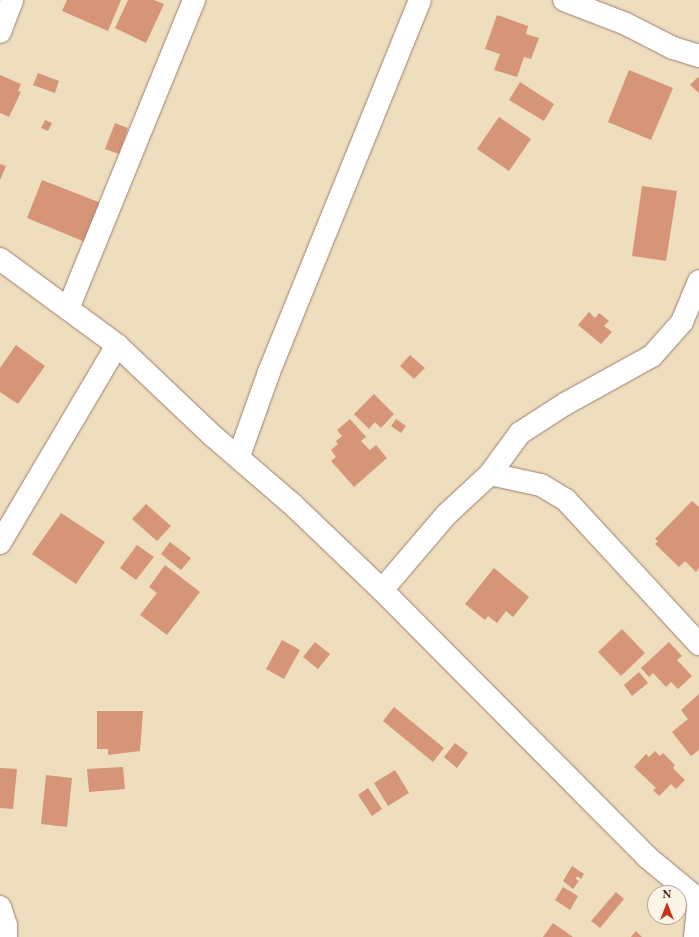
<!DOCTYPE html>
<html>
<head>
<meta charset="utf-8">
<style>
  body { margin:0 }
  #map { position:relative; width:699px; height:937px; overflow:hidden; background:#eedebd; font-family:"EB Garamond",serif }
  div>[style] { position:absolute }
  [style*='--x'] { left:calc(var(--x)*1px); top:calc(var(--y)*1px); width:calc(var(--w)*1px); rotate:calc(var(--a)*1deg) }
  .building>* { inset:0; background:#d59576 }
  .roads { filter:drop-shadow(0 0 1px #9c7e74) drop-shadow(0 0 1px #9c7e74) }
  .minor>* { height:22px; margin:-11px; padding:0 11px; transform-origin:11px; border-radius:11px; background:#fff }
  span { translate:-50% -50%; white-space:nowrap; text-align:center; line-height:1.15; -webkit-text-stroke:3px #fcf5e5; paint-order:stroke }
  .north { position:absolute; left:647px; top:885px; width:40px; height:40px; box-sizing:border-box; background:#fcf5e5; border:1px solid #b59f9b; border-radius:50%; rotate:0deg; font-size:11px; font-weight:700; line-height:16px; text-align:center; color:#4a1f2b }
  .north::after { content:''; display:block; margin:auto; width:14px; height:18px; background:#c8321e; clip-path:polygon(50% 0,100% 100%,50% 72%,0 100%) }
</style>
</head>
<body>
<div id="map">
  <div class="building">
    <div style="clip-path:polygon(67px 0,121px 0,108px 31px,62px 11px)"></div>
    <div style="clip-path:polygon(128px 0,154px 0,164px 4px,146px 43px,115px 28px)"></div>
    <div style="clip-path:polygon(497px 15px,528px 26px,526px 34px,539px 38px,531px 59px,524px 57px,517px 77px,494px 70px,500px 54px,485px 49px)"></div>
    <div style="clip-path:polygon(629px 70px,673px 88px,651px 140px,608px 122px)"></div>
    <div style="clip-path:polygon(38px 73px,59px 81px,55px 93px,33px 85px)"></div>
    <div style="clip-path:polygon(0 75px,21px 84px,18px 91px,21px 92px,9px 117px,0 113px)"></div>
    <div style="clip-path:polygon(698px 77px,699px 78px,699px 93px,690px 85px)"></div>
    <div style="clip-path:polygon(520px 82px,554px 104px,544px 121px,509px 100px)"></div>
    <div style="clip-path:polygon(499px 117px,531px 139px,509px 171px,477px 149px)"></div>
    <div style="clip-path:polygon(45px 120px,52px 123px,48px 131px,41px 128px)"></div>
    <div style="clip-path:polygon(115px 123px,128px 128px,119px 154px,105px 149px)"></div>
    <div style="clip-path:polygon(0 164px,6px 166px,0 180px)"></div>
    <div style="clip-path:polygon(42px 180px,101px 203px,85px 242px,27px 218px)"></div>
    <div style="clip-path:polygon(642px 186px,677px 191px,666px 261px,632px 256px)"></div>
    <div style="clip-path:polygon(589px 312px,595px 318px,599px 313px,609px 321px,604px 326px,612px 332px,601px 344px,578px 325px)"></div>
    <div style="clip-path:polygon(16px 345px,45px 366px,18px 404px,0 392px,0 368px)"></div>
    <div style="clip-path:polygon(410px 355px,425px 368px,414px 379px,400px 366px)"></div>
    <div style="clip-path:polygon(374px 394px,394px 414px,381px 428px,375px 422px,369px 429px,354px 414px)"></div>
    <div style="clip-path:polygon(350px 419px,366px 437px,361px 441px,370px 450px,376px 445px,387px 458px,354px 487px,331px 461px,336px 457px,331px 450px,338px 444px,336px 441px,342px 436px,337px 430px)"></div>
    <div style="clip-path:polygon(396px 419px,406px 426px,401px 433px,391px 426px)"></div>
    <div style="clip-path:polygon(692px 501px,699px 507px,699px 568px,696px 572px,685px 561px,679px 567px,655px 544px,658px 541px,655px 539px)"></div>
    <div style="clip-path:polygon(146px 504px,171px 526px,157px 541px,132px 519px)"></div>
    <div style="clip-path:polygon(61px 513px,105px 542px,76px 584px,32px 554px)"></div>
    <div style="clip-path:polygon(170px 542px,191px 558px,181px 570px,161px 554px)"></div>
    <div style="clip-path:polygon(137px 545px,154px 557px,136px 580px,120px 568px)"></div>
    <div style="clip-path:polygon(165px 565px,200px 592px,167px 635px,140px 615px,157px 593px,149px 587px)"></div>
    <div style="clip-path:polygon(494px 568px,529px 597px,513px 617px,506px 611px,497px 623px,488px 616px,485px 620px,465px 604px)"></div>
    <div style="clip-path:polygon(622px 629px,645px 653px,621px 676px,598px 652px)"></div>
    <div style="clip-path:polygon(282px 640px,300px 650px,284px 679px,266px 669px)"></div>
    <div style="clip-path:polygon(315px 642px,330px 654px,318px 669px,303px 657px)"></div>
    <div style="clip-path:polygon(669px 642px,682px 656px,677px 660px,692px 676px,678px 689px,671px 682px,666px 687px,653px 673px,649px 677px,641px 668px)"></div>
    <div style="clip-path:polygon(639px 672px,648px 683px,632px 696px,624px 685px)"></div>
    <div style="clip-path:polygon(699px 694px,699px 750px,691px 756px,672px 732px,688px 719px,681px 710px)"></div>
    <div style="clip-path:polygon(394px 707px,444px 748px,433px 762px,383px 721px)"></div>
    <div style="clip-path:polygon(97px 711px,143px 711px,140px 751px,108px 755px,108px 749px,97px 749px)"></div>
    <div style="clip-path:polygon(455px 743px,468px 753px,457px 768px,444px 757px)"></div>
    <div style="clip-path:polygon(655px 751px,660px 756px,663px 753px,675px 765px,673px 768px,685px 780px,676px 789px,671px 784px,659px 796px,653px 790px,656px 788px,634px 767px,646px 754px,649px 757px)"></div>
    <div style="clip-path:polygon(123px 767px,125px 789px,89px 792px,87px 769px)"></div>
    <div style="clip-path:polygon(0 768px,17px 769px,13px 809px,0 808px)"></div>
    <div style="clip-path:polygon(395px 770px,409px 793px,388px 806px,374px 783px)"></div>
    <div style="clip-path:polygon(46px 775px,72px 778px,67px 827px,41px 824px)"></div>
    <div style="clip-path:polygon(368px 788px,382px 809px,372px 816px,358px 795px)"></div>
    <div style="clip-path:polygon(572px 866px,584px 874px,581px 879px,577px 876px,576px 879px,579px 881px,573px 889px,563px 881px)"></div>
    <div style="clip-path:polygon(563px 887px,578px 896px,570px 910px,555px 900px)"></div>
    <div style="clip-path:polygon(616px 892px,624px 899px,600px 928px,591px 921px)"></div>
    <div style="clip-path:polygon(553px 923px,573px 937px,543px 937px)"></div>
    <div style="clip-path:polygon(636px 931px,642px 937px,631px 937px)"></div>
  </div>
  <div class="roads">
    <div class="minor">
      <div style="--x:564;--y:0;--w:66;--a:21.2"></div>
      <div style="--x:626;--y:24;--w:53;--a:27.1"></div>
      <div style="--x:673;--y:48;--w:27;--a:17"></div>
      <div style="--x:0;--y:32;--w:34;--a:-69"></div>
      <div style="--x:0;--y:259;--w:145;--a:36.3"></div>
      <div style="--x:117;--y:345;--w:132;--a:43.5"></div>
      <div style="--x:213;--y:436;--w:104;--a:40.7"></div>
      <div style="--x:292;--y:504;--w:124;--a:43.7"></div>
      <div style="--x:382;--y:590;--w:376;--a:45.2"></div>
      <div style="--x:647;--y:857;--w:67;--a:39.6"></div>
      <div style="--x:68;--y:309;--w:334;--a:-67.8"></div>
      <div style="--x:239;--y:456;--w:89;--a:-70.3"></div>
      <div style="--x:269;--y:372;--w:401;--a:-67.9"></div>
      <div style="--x:490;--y:474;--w:52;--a:12.2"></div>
      <div style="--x:541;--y:485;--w:29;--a:31"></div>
      <div style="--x:566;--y:500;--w:196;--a:47.3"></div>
      <div style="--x:0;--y:543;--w:230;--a:-59.4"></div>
      <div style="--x:382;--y:590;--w:100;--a:-49.5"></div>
      <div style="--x:447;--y:514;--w:59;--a:-42.9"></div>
      <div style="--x:490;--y:474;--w:51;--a:-53.8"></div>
      <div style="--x:520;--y:433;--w:54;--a:-32.8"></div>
      <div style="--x:565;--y:404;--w:99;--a:-28.9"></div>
      <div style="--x:652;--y:356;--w:45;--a:-48.6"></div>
      <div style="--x:682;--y:322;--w:44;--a:-67.5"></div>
      <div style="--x:0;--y:907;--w:19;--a:72"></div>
      <div style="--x:6;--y:925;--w:12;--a:90"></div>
      <div style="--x:695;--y:937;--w:36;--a:-84"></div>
    </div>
  </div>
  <div class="north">N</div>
</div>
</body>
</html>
